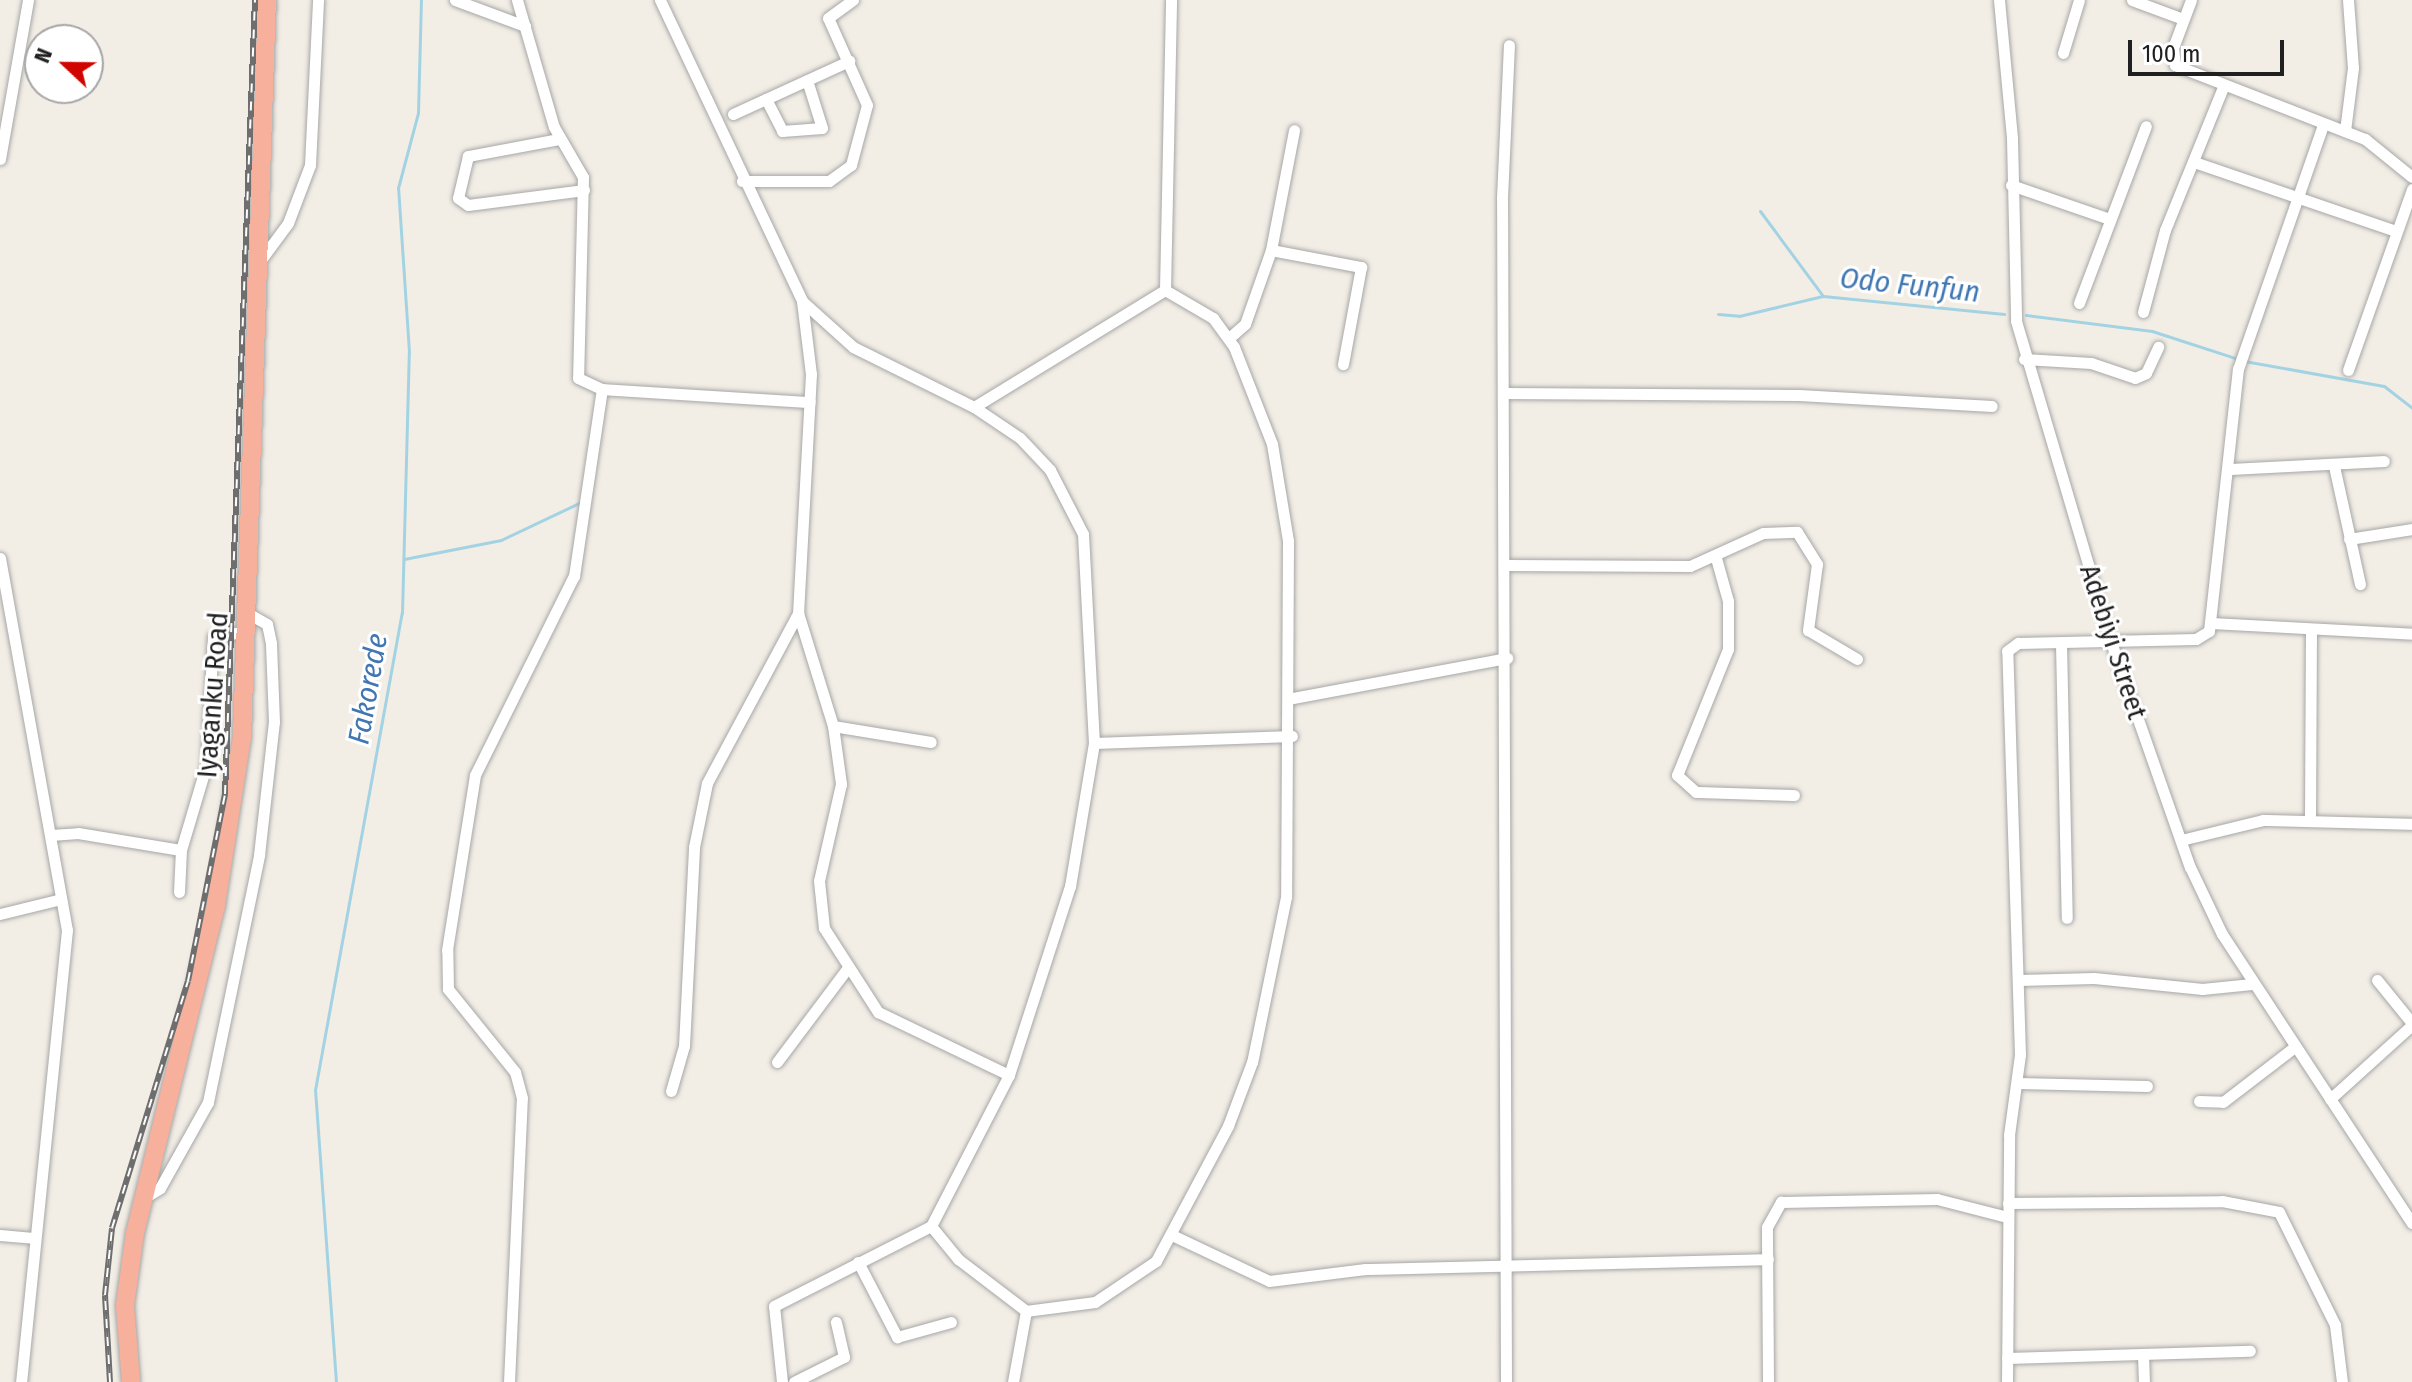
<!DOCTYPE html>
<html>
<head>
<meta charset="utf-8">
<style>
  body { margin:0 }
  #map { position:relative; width:2412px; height:1382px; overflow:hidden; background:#f2eee6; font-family:"Fira Sans Condensed",sans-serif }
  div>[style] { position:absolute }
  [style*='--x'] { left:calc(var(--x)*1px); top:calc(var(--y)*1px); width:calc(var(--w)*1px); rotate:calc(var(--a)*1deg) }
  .stream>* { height:3px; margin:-1.5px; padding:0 1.5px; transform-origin:1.5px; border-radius:1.5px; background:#a3d3e3 }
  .roads { filter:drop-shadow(0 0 2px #a7a7a7) drop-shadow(0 0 2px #a7a7a7) }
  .minor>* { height:11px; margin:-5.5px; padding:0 5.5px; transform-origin:5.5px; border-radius:5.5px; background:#fff }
  .trunk>* { height:18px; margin:-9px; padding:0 9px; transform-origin:9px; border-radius:9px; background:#f7b09c }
  .rail>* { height:6px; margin-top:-3px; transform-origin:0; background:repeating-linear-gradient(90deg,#fff 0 9px,#6e6e6e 0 18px); box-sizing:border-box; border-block:2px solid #6e6e6e }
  span { translate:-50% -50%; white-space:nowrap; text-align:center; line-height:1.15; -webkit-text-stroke:6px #fff; paint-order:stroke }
  .street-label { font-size:28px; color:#202020 }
  .water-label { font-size:30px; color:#4077b2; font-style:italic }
  .north { position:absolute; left:24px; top:24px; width:80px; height:80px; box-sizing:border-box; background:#fff; border:2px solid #a6a6a6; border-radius:50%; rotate:292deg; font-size:22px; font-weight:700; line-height:32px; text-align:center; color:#202020 }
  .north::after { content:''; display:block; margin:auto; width:28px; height:36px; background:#d10500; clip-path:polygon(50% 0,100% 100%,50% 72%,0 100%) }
  .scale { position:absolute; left:2128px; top:40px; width:156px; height:36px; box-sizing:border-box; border:4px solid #202020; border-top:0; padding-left:10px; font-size:24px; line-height:28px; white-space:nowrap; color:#202020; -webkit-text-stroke:6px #fff; paint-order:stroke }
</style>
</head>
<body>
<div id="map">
  <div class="stream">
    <div style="--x:1760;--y:211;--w:106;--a:53.5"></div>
    <div style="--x:1718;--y:314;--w:21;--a:5"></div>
    <div style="--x:1739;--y:316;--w:86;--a:-13.4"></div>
    <div style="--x:1823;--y:296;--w:182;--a:5.7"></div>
    <div style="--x:2026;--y:315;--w:127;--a:7.2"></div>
    <div style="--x:2152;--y:331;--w:87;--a:18"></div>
    <div style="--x:2244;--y:361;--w:142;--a:10.1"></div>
    <div style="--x:2384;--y:386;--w:36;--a:38"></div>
    <div style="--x:404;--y:559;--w:99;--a:-11.1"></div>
    <div style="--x:501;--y:540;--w:89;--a:-25.4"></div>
    <div style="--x:336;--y:1382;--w:293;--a:-94.1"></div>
    <div style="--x:315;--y:1090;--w:485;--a:-79.7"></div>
    <div style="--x:402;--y:613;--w:261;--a:-88.5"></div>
    <div style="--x:409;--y:352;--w:164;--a:-93.8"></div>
    <div style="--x:398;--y:188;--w:78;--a:-75.1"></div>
    <div style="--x:418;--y:113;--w:113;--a:-88.5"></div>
  </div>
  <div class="roads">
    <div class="minor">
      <div style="--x:455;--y:0;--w:75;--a:20.4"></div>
      <div style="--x:517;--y:0;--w:132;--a:73.8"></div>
      <div style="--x:554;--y:127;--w:58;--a:59.9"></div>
      <div style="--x:583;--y:177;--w:201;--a:91.4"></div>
      <div style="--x:578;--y:378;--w:26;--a:25"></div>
      <div style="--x:602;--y:389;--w:208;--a:3.6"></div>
      <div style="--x:660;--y:0;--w:333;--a:64.7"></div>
      <div style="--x:802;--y:301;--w:69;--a:42"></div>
      <div style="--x:853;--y:347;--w:135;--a:26.4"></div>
      <div style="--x:974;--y:407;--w:55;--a:34"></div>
      <div style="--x:1020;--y:438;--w:44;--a:46.8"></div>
      <div style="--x:1050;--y:470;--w:72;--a:62.7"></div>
      <div style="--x:1083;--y:534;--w:209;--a:87"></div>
      <div style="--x:1094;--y:743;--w:145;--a:99.5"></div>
      <div style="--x:1070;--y:886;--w:199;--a:107.9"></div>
      <div style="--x:1009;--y:1075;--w:170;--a:117.3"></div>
      <div style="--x:931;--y:1226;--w:43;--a:50.7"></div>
      <div style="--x:958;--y:1259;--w:86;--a:37.4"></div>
      <div style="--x:1026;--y:1311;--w:72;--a:100.4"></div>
      <div style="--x:1999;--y:0;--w:139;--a:84.6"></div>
      <div style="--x:2012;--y:138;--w:183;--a:88.7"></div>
      <div style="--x:2016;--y:321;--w:335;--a:73.5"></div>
      <div style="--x:2111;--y:642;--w:238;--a:70.7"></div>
      <div style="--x:2190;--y:867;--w:74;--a:64.5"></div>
      <div style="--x:2222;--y:934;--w:346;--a:56.7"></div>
      <div style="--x:2132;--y:0;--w:54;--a:20.4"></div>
      <div style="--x:2191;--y:0;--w:51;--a:110.6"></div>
      <div style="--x:2173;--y:48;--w:17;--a:83"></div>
      <div style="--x:2175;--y:65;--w:204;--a:21.3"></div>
      <div style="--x:2365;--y:139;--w:60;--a:39"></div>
      <div style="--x:2063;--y:53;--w:55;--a:-73.2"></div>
      <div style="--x:766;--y:99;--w:36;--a:63"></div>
      <div style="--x:782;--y:131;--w:40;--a:-4.3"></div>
      <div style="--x:822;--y:128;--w:50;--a:-107.4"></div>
      <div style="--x:733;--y:114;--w:128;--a:-24.6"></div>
      <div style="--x:2345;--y:131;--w:64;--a:-82.8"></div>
      <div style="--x:2353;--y:68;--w:68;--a:-94.2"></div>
      <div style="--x:559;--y:139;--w:93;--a:169.4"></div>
      <div style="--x:468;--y:156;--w:43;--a:103.4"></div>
      <div style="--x:458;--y:198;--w:12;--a:35"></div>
      <div style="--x:468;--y:205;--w:117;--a:-7.4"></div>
      <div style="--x:0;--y:159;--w:161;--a:-80"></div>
      <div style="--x:2197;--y:163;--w:207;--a:18.9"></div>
      <div style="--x:742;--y:181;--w:87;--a:0"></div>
      <div style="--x:829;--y:181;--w:27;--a:-36"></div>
      <div style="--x:851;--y:165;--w:62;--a:-75.1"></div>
      <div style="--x:867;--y:105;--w:95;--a:-114.1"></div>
      <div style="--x:828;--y:18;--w:31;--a:-36"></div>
      <div style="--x:2011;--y:185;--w:105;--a:19"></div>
      <div style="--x:1271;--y:250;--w:92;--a:10.7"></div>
      <div style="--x:1361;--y:267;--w:99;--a:100.5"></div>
      <div style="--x:260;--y:261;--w:47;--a:-53.6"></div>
      <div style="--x:288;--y:223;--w:62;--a:-69.2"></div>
      <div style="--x:310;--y:165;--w:165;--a:-87.2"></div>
      <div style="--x:1165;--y:290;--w:290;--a:-88.8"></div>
      <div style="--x:802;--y:301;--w:74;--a:83"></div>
      <div style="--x:811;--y:374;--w:239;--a:93.1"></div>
      <div style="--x:798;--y:613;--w:118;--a:72.8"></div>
      <div style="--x:833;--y:726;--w:59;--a:82.1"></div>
      <div style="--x:841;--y:784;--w:99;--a:102.8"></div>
      <div style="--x:819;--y:881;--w:47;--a:83.9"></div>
      <div style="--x:824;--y:928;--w:100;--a:57.3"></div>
      <div style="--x:878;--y:1012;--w:145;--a:25.7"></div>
      <div style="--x:2079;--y:303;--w:189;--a:-69.3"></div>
      <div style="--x:2143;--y:312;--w:85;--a:-75"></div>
      <div style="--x:2165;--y:230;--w:154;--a:-67.9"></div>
      <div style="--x:1229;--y:338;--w:21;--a:-41"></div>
      <div style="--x:1245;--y:324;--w:78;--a:-70.6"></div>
      <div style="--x:1271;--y:250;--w:122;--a:-79.1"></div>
      <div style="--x:2024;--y:359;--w:67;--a:3.4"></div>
      <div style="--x:2091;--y:363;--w:46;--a:18.8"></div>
      <div style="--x:2135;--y:378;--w:12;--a:-24"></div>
      <div style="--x:2146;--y:373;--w:29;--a:-65"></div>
      <div style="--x:2348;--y:370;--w:192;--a:-70.5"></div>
      <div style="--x:1505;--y:393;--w:294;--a:0.4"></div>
      <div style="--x:1799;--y:395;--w:193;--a:3.3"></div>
      <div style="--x:974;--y:407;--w:224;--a:-31.5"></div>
      <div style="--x:1165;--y:290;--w:56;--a:30.3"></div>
      <div style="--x:1213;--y:318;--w:36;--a:54"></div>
      <div style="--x:1234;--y:347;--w:104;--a:68.6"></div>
      <div style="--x:1272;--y:444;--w:98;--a:80.6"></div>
      <div style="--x:1288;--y:541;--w:356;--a:90.3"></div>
      <div style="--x:1286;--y:897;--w:168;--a:101.6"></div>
      <div style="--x:1252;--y:1062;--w:68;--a:110.6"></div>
      <div style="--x:1228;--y:1126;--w:153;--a:118.1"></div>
      <div style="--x:1156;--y:1261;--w:73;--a:146.1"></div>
      <div style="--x:1095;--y:1302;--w:70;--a:172.6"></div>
      <div style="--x:2334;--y:466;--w:121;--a:77.6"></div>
      <div style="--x:2231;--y:469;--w:153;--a:-3"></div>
      <div style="--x:2349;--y:539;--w:64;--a:-9"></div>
      <div style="--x:0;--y:558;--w:378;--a:79.8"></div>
      <div style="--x:67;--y:930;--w:454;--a:95.8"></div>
      <div style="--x:1716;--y:558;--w:45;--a:74.4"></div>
      <div style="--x:1728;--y:601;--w:48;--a:90"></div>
      <div style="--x:1728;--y:649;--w:136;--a:112"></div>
      <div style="--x:1677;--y:775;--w:25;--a:42"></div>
      <div style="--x:1696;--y:792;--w:98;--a:1.8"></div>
      <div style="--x:1508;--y:565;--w:182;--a:0.3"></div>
      <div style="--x:1690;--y:566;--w:80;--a:-24.3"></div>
      <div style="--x:1763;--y:533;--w:34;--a:-2"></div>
      <div style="--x:1797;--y:532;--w:38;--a:58"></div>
      <div style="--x:1817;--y:564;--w:67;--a:97.8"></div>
      <div style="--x:1808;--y:630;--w:57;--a:30.6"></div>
      <div style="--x:2212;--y:623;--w:200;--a:3.1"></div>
      <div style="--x:2061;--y:643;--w:275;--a:88.8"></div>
      <div style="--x:1293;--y:698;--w:218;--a:-10.6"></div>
      <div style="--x:833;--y:726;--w:99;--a:9.3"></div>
      <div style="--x:1094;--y:743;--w:198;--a:-2"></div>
      <div style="--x:2310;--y:819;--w:187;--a:-89.7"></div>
      <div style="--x:51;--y:835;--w:27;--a:-4"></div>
      <div style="--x:78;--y:833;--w:104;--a:9.4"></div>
      <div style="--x:2181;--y:840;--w:84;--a:-13.7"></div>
      <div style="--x:2263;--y:820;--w:149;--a:1.5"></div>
      <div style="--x:179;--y:892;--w:42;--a:-87.3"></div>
      <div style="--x:181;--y:850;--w:88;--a:-73.4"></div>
      <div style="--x:206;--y:766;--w:129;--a:-86.9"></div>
      <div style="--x:213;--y:637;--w:34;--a:-10"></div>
      <div style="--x:0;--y:914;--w:63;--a:-13.8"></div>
      <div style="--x:2019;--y:980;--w:75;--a:-1.5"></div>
      <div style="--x:2094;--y:978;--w:109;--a:5.8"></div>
      <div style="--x:2202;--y:989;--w:50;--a:-5.7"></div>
      <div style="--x:2377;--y:980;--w:55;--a:50.9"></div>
      <div style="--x:777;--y:1062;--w:115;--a:-53.1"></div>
      <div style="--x:2018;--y:1083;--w:129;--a:1.3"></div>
      <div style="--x:671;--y:1091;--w:47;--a:-73.9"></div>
      <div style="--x:684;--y:1046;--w:199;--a:-87.1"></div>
      <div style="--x:694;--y:847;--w:65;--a:-78.5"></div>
      <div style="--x:707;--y:783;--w:193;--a:-61.8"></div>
      <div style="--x:2330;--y:1099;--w:110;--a:-42.1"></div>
      <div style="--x:2199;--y:1101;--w:24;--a:2"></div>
      <div style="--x:2223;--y:1102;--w:88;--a:-37.6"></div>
      <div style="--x:142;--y:1199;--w:21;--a:-31"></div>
      <div style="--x:160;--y:1188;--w:98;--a:-60.8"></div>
      <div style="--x:208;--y:1102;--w:252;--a:-78.3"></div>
      <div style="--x:259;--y:855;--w:134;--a:-83.6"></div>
      <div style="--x:274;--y:722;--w:79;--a:-92.2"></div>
      <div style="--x:271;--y:643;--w:19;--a:-102"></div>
      <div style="--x:267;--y:624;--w:23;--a:-151"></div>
      <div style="--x:2008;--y:1203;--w:214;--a:-0.5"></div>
      <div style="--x:2222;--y:1201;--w:58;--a:10.9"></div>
      <div style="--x:2279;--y:1212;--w:126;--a:63.6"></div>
      <div style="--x:2335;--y:1325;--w:57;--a:83"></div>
      <div style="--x:0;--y:1235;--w:33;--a:5"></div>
      <div style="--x:1174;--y:1236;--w:105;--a:25.3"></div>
      <div style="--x:1269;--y:1281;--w:97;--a:-7.1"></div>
      <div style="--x:1365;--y:1269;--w:403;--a:-1.4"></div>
      <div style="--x:858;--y:1262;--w:85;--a:62.5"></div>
      <div style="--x:897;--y:1337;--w:56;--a:-15.5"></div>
      <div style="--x:2143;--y:1354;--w:28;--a:88"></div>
      <div style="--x:2007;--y:1358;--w:243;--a:-1.7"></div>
      <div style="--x:509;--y:1382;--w:284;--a:-87.4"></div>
      <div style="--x:522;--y:1098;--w:27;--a:-105"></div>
      <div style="--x:515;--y:1072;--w:107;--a:-128.9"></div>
      <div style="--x:448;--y:989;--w:39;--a:-91"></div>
      <div style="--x:447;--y:950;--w:177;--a:-80.9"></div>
      <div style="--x:475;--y:775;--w:222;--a:-63.6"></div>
      <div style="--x:574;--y:576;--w:189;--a:-81.5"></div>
      <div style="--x:782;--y:1382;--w:76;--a:-96"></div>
      <div style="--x:774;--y:1306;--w:176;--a:-27"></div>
      <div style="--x:794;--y:1382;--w:56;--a:-26.6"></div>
      <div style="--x:844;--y:1357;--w:36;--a:-103"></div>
      <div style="--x:1506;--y:1382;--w:1184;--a:-90.19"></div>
      <div style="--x:1502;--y:198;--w:153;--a:-87.4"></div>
      <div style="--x:1768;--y:1382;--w:155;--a:-90.4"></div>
      <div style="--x:1767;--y:1227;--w:29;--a:-61"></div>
      <div style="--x:1781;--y:1202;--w:156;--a:-1.1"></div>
      <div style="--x:1937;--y:1199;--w:72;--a:14.4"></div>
      <div style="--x:2007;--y:1382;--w:247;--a:-89.5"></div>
      <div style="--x:2009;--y:1135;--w:81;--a:-82.2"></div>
      <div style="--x:2020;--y:1055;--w:404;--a:-91.8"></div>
      <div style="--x:2007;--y:651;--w:14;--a:-36"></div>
      <div style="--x:2018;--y:643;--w:178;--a:-1.3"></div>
      <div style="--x:2196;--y:639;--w:15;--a:-32"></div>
      <div style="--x:2209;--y:631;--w:264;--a:-83.7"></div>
      <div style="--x:2238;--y:369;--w:258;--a:-70.8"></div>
    </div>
    <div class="trunk">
      <div style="--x:131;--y:1382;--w:77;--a:-94.5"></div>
      <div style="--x:125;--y:1305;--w:73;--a:-82.1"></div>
      <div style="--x:135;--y:1233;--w:338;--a:-76.1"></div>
      <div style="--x:216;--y:905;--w:170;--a:-81.2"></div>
      <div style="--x:242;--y:737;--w:737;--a:-88.06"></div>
    </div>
  </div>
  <div class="rail">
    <div style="--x:110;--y:1382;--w:87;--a:-93.3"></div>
    <div style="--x:105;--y:1295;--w:67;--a:-84"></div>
    <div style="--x:112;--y:1228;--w:258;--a:-72.9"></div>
    <div style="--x:188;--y:981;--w:191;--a:-78.8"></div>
    <div style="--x:225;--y:794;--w:795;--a:-87.84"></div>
  </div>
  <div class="street-label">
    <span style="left:2113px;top:642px;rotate:72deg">Adebiyi Street</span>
    <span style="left:213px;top:695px;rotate:-86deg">Iyaganku Road</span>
  </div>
  <div class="water-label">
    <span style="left:1910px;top:285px;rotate:6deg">Odo Funfun</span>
    <span style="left:368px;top:689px;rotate:-80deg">Fakorede</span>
  </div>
  <div class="north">N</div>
  <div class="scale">100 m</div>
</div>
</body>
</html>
